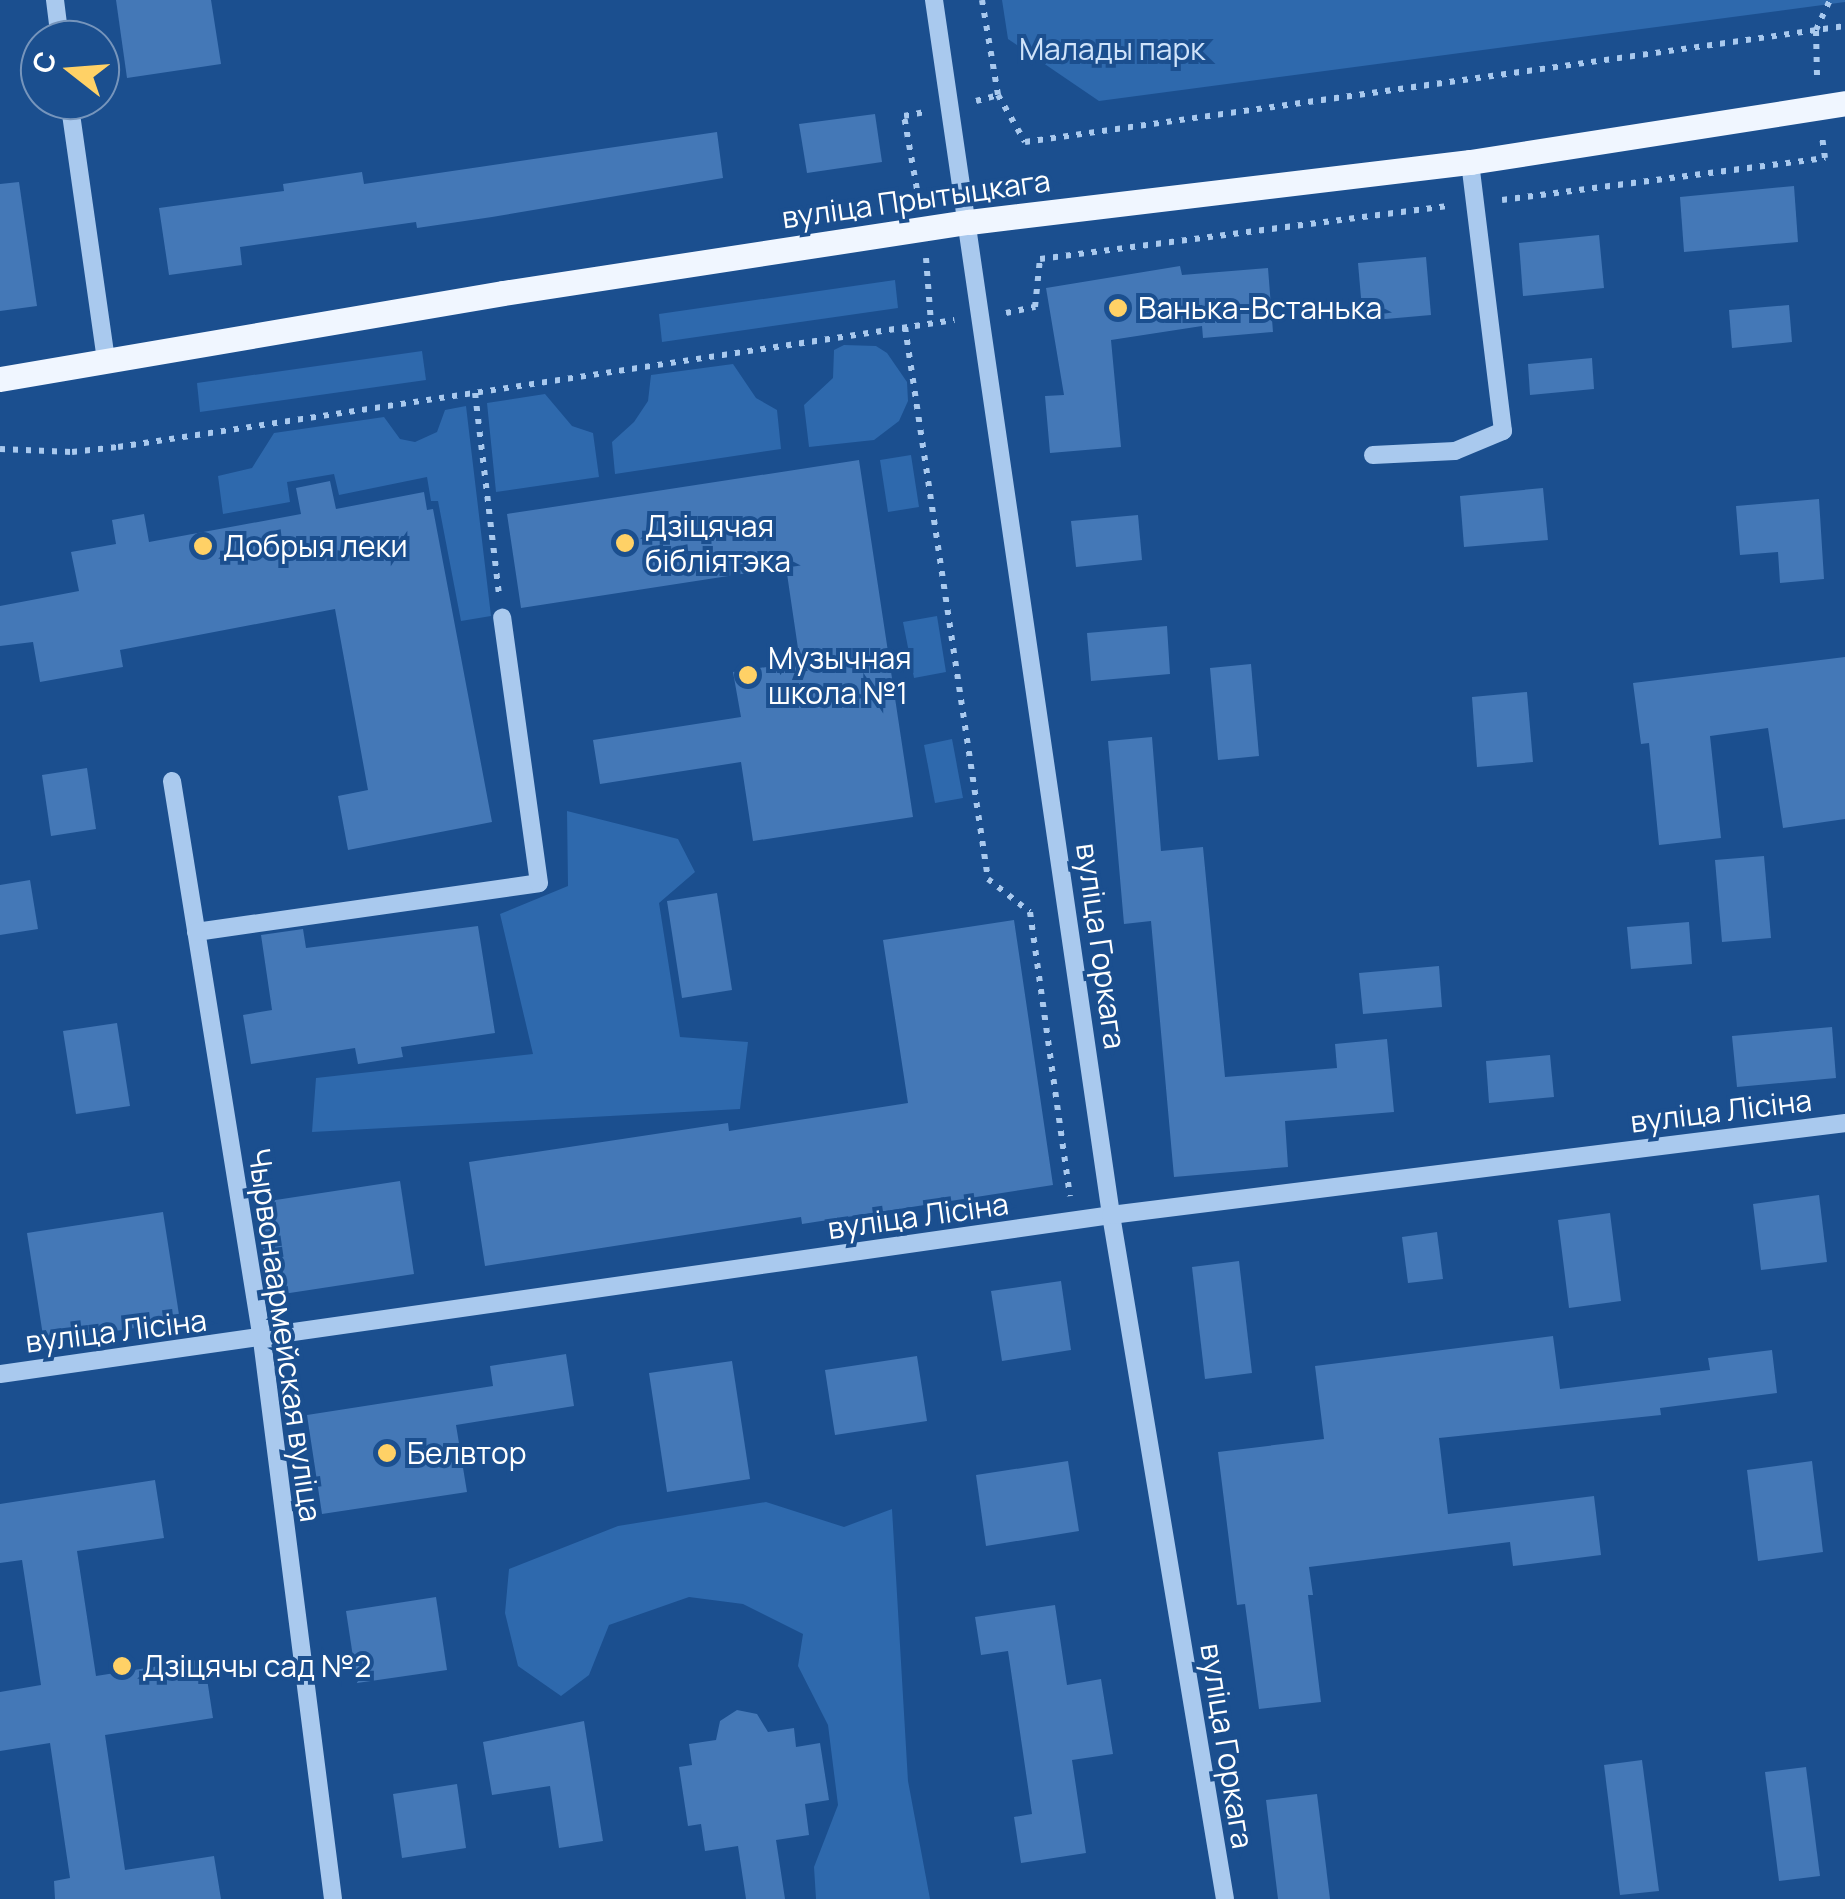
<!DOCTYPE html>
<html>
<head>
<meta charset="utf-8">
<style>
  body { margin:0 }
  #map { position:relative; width:1845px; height:1899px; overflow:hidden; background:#1b4f8f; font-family:Manrope,sans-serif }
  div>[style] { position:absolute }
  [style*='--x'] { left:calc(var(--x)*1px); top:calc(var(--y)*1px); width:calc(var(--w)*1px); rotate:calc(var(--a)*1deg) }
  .green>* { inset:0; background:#2e69ad }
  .building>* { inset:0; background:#4478b7 }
  .path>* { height:6px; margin-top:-3px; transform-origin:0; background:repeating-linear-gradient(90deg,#a9c9ee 0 5px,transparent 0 13px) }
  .minor>* { height:18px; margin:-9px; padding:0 9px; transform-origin:9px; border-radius:9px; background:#a9c9ee }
  .major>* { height:25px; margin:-12.5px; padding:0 12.5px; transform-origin:12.5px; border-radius:12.5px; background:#f0f6ff }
  .dots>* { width:28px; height:28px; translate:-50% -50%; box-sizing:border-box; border:5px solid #1b4f8f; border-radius:50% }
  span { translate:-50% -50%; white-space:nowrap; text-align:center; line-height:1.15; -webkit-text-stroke:8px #1b4f8f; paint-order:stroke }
  .park-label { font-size:30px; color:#cfe3fa }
  .street-label { font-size:30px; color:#fff }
  .poi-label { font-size:30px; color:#fff }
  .left { translate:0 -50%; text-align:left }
  .north { position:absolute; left:20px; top:20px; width:100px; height:100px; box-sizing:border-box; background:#1b4f8f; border:2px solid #7695bc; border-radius:50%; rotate:287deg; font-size:28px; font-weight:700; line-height:40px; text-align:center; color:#fff }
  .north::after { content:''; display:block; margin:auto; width:35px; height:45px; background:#ffd166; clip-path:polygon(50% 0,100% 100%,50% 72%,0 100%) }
</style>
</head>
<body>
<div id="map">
  <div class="green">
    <div style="clip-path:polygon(1002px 0,1845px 0,1845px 2px,1099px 101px,1008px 39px)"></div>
    <div style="clip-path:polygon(895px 280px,898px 308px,662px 342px,659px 314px)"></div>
    <div style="clip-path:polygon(844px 345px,876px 346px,887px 353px,907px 382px,908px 401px,899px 421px,874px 440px,809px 447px,804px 405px,833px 378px,834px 350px)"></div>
    <div style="clip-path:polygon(422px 351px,426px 380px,200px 412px,197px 383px)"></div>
    <div style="clip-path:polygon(733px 364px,756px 398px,777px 410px,781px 449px,615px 474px,612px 442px,634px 422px,648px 401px,651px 375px)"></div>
    <div style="clip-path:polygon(545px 394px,572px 426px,593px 433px,599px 477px,496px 492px,487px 403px)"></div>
    <div style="clip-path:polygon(466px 406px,491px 616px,461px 621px,438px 501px,431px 501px,427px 477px,339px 495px,334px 474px,287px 482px,290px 502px,223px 514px,218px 476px,252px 468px,274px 433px,384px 417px,400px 439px,415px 442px,437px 432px,445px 410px)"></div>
    <div style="clip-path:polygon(911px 455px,919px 507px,888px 512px,880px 460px)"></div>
    <div style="clip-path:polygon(937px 616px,946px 672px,914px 678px,903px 622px)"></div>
    <div style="clip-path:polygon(952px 739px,963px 798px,935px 803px,924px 745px)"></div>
    <div style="clip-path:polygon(567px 811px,678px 839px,695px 872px,659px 903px,680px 1037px,748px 1042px,740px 1109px,312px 1132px,316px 1078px,533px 1054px,500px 914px,568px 886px)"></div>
    <div style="clip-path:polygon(766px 1502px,844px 1527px,892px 1509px,908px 1781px,930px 1899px,816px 1899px,814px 1867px,838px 1805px,828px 1725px,798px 1666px,803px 1634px,743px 1604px,689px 1597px,609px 1625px,589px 1675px,561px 1696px,518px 1666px,505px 1613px,509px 1569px,618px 1526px)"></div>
  </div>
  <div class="building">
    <div style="clip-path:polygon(116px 0,211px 0,221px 64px,127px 78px)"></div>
    <div style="clip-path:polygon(875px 114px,882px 162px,807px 173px,799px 124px)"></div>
    <div style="clip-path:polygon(717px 132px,723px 178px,492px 217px,417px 228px,416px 222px,240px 247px,242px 265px,169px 275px,159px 208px,284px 191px,283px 184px,362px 172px,364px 184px)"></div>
    <div style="clip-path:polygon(19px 182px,37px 306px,0 311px,0 184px)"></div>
    <div style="clip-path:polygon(1794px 186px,1798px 242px,1684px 252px,1680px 197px)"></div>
    <div style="clip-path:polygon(1599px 235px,1604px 288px,1523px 296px,1519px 243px)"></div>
    <div style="clip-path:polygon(1426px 257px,1431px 315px,1363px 321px,1358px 263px)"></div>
    <div style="clip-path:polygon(1180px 266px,1182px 275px,1268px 268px,1273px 332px,1203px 338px,1202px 326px,1111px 340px,1121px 447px,1050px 453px,1045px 396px,1064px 395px,1046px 288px)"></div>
    <div style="clip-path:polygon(1789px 305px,1792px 342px,1732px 348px,1729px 310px)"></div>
    <div style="clip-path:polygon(1592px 358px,1594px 389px,1530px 395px,1528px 364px)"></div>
    <div style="clip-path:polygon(859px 460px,913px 817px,753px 841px,741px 762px,600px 784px,593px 740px,741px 717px,733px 672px,800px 662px,786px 567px,521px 608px,507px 514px)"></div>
    <div style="clip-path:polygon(330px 481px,336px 509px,424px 492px,427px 510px,433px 509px,492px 822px,348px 850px,338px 796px,368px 790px,335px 609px,120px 650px,123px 667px,40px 682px,33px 642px,0 646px,0 606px,79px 591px,71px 552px,116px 544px,112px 520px,144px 514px,149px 542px,301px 514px,296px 488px)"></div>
    <div style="clip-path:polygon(1543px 488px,1548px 540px,1464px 547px,1460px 496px)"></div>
    <div style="clip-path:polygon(1819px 499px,1824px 579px,1780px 583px,1778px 552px,1740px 555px,1736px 506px)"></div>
    <div style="clip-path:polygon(1138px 515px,1142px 560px,1076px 567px,1071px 521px)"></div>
    <div style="clip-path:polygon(1167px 626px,1170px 674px,1091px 681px,1087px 633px)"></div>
    <div style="clip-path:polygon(1845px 657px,1845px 819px,1783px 828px,1768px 728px,1710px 736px,1721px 838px,1659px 845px,1649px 743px,1641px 744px,1633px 683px)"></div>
    <div style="clip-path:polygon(1251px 664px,1259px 756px,1218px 760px,1210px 668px)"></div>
    <div style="clip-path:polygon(1527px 692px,1533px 762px,1477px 767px,1472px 697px)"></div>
    <div style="clip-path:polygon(1152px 737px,1161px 851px,1203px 847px,1225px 1077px,1337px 1068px,1335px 1044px,1387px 1039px,1394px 1112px,1285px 1121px,1288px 1167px,1174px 1177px,1151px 921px,1124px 924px,1108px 741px)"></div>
    <div style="clip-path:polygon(87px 768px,96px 829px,51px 836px,42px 775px)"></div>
    <div style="clip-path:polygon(1764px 856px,1771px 938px,1722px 942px,1715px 860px)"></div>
    <div style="clip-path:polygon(30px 880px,38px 929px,0 935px,0 885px)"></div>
    <div style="clip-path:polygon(717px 893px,732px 990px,682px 998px,667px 901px)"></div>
    <div style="clip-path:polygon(1014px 920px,1053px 1185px,802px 1224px,801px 1217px,485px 1266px,469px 1162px,728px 1123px,729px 1131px,908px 1103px,883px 940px)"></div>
    <div style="clip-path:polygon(1689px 922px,1692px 964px,1631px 969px,1627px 927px)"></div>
    <div style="clip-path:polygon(478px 926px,495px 1033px,401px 1047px,403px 1057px,358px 1064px,355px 1048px,251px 1064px,243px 1015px,272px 1010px,261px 935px,303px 929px,306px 948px)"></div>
    <div style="clip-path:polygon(1439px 966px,1442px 1007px,1363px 1014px,1359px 973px)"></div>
    <div style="clip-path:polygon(117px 1023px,130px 1106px,76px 1114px,63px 1031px)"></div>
    <div style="clip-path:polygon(1832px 1027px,1836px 1078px,1737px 1087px,1732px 1036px)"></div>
    <div style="clip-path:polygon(1550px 1055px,1554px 1097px,1489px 1103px,1486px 1061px)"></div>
    <div style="clip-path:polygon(400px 1181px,414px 1274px,270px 1296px,256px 1203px)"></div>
    <div style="clip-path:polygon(1819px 1195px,1827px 1262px,1761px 1270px,1753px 1204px)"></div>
    <div style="clip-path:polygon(163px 1212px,180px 1321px,44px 1342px,27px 1233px)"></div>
    <div style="clip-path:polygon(1610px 1213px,1621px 1301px,1569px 1308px,1558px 1220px)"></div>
    <div style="clip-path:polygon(1437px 1232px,1443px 1279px,1408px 1283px,1402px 1237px)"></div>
    <div style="clip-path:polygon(1239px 1261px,1252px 1373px,1205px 1379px,1192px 1267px)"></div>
    <div style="clip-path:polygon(1061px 1281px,1071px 1350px,1002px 1361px,991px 1291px)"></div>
    <div style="clip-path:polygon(1553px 1336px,1560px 1389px,1710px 1370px,1708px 1358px,1772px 1350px,1777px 1393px,1660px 1408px,1661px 1415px,1439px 1438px,1448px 1514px,1594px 1496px,1601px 1555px,1513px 1566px,1510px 1542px,1309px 1567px,1313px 1595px,1308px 1595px,1321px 1702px,1259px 1709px,1245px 1604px,1237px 1605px,1218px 1452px,1324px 1439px,1315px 1366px)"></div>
    <div style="clip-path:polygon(566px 1354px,574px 1406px,456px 1425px,467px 1492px,322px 1514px,307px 1415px,493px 1386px,490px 1366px)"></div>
    <div style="clip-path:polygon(917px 1356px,927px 1421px,835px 1435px,825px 1370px)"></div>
    <div style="clip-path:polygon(732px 1361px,750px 1479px,667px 1492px,649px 1373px)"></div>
    <div style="clip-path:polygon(1068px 1461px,1079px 1531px,986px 1546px,976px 1475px)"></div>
    <div style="clip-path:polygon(1812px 1461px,1823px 1552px,1758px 1561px,1747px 1470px)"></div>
    <div style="clip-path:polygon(155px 1480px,164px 1538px,77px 1551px,96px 1676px,204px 1659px,213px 1718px,105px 1735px,125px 1870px,214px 1856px,221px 1899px,55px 1899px,54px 1881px,70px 1878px,50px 1743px,0 1751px,0 1692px,41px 1685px,22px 1560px,0 1563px,0 1504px)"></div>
    <div style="clip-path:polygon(436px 1597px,447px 1670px,357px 1683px,346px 1611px)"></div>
    <div style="clip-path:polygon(1055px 1605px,1067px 1685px,1101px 1679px,1113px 1754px,1072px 1760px,1086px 1853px,1021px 1863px,1014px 1817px,1032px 1814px,1008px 1651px,981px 1655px,975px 1617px)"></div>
    <div style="clip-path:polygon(737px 1710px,757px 1714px,768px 1732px,794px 1728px,796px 1747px,820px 1743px,829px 1800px,805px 1804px,809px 1835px,776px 1840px,785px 1899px,746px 1899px,738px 1846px,705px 1851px,701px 1824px,688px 1826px,679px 1767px,692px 1765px,689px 1744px,716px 1740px,720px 1721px)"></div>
    <div style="clip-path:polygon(584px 1721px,603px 1841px,559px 1848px,550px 1786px,492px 1795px,483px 1742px)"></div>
    <div style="clip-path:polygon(1642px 1760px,1659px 1891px,1620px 1895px,1604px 1765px)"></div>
    <div style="clip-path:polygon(1806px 1767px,1820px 1876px,1779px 1881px,1765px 1772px)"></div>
    <div style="clip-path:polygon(457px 1784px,466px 1848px,402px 1858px,393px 1794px)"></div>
    <div style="clip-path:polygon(1317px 1794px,1330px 1899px,1278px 1899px,1266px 1800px)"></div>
  </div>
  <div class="path">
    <div style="--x:982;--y:0;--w:96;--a:80.4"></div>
    <div style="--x:998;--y:95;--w:54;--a:60.1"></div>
    <div style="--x:1025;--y:142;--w:828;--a:-8.05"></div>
    <div style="--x:1817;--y:75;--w:45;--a:-91.3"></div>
    <div style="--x:1816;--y:30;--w:33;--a:-65"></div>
    <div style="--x:976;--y:101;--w:23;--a:-15"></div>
    <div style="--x:1502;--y:200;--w:326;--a:-7.4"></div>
    <div style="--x:1825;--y:158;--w:21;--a:-98"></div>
    <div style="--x:919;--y:201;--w:86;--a:-100"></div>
    <div style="--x:904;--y:116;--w:20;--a:-11"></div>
    <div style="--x:926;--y:258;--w:65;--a:85.6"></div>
    <div style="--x:1006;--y:313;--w:30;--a:-12"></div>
    <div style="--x:1035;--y:307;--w:48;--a:-84.1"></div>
    <div style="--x:1040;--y:259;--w:413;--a:-7.4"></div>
    <div style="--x:905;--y:327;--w:558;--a:81.45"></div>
    <div style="--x:988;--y:879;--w:53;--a:38.2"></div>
    <div style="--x:1030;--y:912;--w:287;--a:82"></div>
    <div style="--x:475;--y:393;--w:203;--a:83.2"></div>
    <div style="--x:0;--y:449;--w:72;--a:2.4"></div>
    <div style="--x:72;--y:452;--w:46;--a:-6.2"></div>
    <div style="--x:118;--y:447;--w:846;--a:-8.64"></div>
  </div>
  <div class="minor">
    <div style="--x:55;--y:0;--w:40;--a:82.9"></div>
    <div style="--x:934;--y:0;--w:1228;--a:81.71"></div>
    <div style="--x:1111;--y:1215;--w:693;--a:80.54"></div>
    <div style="--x:69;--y:100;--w:264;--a:81.9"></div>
    <div style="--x:1373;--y:455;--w:82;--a:-2.8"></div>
    <div style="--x:1455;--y:451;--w:52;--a:-22.6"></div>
    <div style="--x:1503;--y:431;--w:271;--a:-97"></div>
    <div style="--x:172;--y:781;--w:566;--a:80.85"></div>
    <div style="--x:262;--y:1340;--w:563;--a:82.76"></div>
    <div style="--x:196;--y:932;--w:346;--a:-8.1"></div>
    <div style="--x:539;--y:883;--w:268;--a:-97.9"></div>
    <div style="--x:0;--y:1374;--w:1122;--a:-8.14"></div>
    <div style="--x:1111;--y:1215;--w:740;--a:-7.14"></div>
  </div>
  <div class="major">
    <div style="--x:0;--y:379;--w:510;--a:-9.7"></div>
    <div style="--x:503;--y:293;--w:471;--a:-8.7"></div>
    <div style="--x:969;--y:222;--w:505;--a:-6.83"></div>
    <div style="--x:1470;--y:162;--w:380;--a:-8.9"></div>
  </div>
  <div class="dots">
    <div style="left:1118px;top:308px;background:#ffd166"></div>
    <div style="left:625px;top:543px;background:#ffd166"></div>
    <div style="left:203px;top:546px;background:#ffd166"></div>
    <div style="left:748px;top:675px;background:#ffd166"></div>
    <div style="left:387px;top:1453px;background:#ffd166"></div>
    <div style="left:122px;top:1666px;background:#ffd166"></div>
  </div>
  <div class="park-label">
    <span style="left:1112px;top:49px">Малады парк</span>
  </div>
  <div class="street-label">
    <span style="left:916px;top:199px;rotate:-8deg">вуліца Прытыцкага</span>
    <span style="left:1101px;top:946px;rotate:82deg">вуліца Горкага</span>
    <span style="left:1721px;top:1111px;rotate:-7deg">вуліца Лісіна</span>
    <span style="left:918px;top:1216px;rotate:-8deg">вуліца Лісіна</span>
    <span style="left:116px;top:1331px;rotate:-7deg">вуліца Лісіна</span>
    <span style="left:285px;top:1335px;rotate:82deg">Чырвонаармейская вуліца</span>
    <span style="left:1227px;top:1746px;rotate:81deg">вуліца Горкага</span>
  </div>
  <div class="poi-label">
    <span class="left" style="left:1138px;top:308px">Ванька-Встанька</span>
    <span class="left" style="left:645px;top:543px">Дзіцячая<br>бібліятэка</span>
    <span class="left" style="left:223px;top:546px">Добрыя леки</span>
    <span class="left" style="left:768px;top:675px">Музычная<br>школа №1</span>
    <span class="left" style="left:407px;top:1453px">Белвтор</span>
    <span class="left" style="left:142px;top:1666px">Дзіцячы сад №2</span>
  </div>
  <div class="north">С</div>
</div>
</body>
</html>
